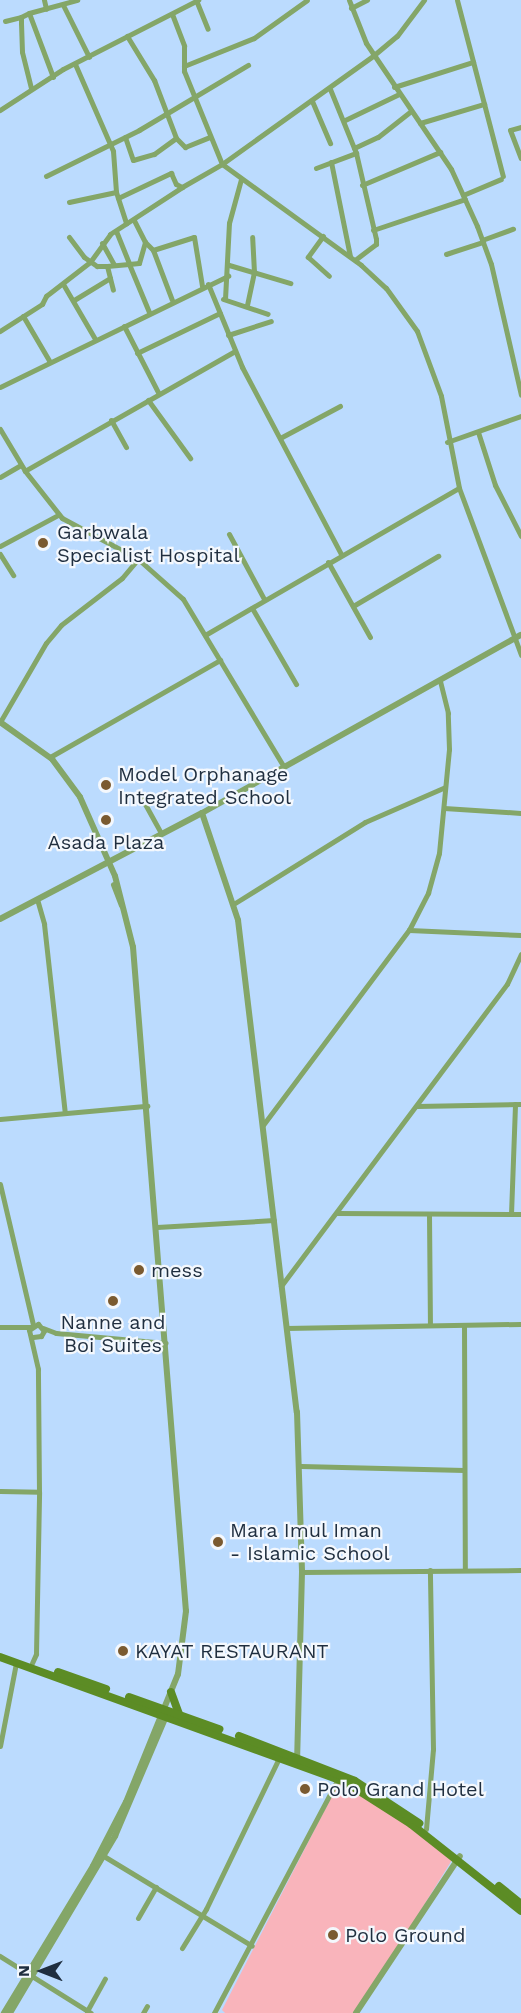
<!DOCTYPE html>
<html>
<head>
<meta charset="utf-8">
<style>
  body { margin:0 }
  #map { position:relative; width:521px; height:2013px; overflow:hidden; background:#bbdbfe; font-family:"Work Sans",sans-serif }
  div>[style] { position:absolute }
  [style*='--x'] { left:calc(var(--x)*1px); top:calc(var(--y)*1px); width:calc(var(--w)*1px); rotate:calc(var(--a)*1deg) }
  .green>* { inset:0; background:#f9b4bb }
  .minor>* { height:5px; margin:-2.5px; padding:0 2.5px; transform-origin:2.5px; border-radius:2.5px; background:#84a668 }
  .tertiary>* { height:6px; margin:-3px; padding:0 3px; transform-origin:3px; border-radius:3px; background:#84a668 }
  .secondary>* { height:8px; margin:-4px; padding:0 4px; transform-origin:4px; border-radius:4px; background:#5c8c25 }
  .dots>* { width:16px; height:16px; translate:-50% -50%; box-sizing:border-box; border:3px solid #f4f8fd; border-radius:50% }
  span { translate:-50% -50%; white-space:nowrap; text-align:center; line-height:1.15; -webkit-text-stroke:4.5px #f4f8fd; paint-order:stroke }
  .poi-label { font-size:20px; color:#1f2e3f }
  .left { translate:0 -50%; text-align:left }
  .north { position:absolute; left:12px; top:1941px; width:60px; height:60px; -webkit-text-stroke:4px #f4f8fd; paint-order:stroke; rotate:270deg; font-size:16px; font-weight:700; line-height:24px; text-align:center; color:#1f2e3f }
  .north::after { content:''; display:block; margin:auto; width:21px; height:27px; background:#1f2e3f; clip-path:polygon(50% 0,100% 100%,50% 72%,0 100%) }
</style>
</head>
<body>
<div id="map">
  <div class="green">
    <div style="clip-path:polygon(340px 1780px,367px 1794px,452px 1860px,357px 2013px,225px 2013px,222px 2010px)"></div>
  </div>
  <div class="minor">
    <div style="--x:44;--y:0;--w:9;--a:77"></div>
    <div style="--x:196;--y:0;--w:31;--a:68"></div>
    <div style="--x:349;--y:0;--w:46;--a:68.4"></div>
    <div style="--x:366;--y:43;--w:152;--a:56"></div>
    <div style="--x:451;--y:169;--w:63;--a:65.5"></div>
    <div style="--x:477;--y:226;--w:40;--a:69.8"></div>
    <div style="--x:491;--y:264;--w:134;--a:77.1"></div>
    <div style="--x:457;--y:0;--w:182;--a:75.4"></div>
    <div style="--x:63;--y:5;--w:58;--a:63.4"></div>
    <div style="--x:351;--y:8;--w:18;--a:-27"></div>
    <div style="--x:29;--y:13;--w:9;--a:153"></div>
    <div style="--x:21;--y:17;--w:6;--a:90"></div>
    <div style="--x:21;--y:23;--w:29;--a:88"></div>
    <div style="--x:22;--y:52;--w:37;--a:76"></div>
    <div style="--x:172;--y:14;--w:34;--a:69"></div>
    <div style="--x:184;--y:46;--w:25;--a:90"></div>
    <div style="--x:184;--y:71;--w:100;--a:67.8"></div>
    <div style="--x:222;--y:164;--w:172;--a:36"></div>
    <div style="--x:361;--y:265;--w:34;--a:43"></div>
    <div style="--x:386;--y:288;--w:53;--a:54.2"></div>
    <div style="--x:417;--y:331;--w:69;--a:69.7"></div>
    <div style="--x:441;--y:396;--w:94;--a:78.9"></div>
    <div style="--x:459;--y:488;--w:178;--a:69.6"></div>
    <div style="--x:5;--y:21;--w:16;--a:-14"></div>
    <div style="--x:127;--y:36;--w:52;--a:58.5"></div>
    <div style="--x:154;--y:80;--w:62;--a:69.2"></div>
    <div style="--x:176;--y:138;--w:13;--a:45"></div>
    <div style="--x:185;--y:147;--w:27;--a:-22"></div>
    <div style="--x:75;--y:64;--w:95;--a:66.4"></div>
    <div style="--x:113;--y:151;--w:41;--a:85.8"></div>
    <div style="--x:116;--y:192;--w:33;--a:72"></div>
    <div style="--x:184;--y:66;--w:75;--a:-21.8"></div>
    <div style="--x:254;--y:38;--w:65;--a:-35.6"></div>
    <div style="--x:53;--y:77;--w:68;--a:-110.6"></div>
    <div style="--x:29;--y:13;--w:50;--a:-15.2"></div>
    <div style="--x:394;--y:87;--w:83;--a:-17.6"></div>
    <div style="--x:330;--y:89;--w:69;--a:67.9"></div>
    <div style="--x:356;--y:153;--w:88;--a:76.9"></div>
    <div style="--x:376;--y:239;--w:5;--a:90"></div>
    <div style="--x:376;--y:244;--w:26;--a:143"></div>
    <div style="--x:312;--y:101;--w:46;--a:66.8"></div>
    <div style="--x:0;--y:110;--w:75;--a:-33.1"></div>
    <div style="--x:63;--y:69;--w:152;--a:-27.1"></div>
    <div style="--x:345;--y:120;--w:60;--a:-25.7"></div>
    <div style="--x:420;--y:123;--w:67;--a:-16.5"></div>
    <div style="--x:521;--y:127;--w:11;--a:165"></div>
    <div style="--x:510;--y:130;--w:30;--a:69"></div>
    <div style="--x:125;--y:137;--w:24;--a:71"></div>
    <div style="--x:133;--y:160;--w:22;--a:-16"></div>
    <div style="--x:154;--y:154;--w:27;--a:-36"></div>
    <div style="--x:354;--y:148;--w:26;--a:-25"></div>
    <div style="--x:378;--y:137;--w:42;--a:-38.2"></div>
    <div style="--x:331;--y:162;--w:96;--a:78.6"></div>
    <div style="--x:316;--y:168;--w:43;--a:-20.6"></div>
    <div style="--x:46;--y:176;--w:104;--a:-26.3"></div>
    <div style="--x:139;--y:130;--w:127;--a:-30.8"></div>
    <div style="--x:362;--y:185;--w:85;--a:-22.9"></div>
    <div style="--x:463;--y:195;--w:41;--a:-22.8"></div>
    <div style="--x:118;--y:198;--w:59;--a:-25.3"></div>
    <div style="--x:171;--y:173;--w:12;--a:66"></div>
    <div style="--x:176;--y:184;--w:7;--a:27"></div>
    <div style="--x:182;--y:187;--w:46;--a:-29.9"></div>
    <div style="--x:222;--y:164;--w:187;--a:-35.6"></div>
    <div style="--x:374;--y:55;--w:30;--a:-40"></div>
    <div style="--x:397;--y:36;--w:45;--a:-53.1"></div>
    <div style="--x:69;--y:202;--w:48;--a:-12"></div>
    <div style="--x:373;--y:230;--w:97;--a:-18.6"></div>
    <div style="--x:116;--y:231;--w:35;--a:68"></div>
    <div style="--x:129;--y:264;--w:10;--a:-6"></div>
    <div style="--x:139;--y:263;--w:22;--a:-74"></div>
    <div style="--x:145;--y:242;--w:25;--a:-117"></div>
    <div style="--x:323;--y:236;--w:26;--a:126"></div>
    <div style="--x:308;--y:257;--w:28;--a:42"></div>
    <div style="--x:69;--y:237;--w:25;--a:53"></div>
    <div style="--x:84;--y:257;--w:16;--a:35"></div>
    <div style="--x:97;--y:266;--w:10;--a:0"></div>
    <div style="--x:482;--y:240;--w:33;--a:-20"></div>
    <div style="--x:145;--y:242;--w:11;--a:45"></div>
    <div style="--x:153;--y:250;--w:53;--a:69.2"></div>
    <div style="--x:102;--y:243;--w:25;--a:61"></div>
    <div style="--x:153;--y:250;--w:43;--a:-17.6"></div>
    <div style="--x:194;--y:237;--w:50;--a:80.7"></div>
    <div style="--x:446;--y:254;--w:39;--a:-18"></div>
    <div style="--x:229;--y:265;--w:64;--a:16.4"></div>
    <div style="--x:110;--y:278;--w:12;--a:76"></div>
    <div style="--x:63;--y:284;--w:64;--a:59.8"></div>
    <div style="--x:208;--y:284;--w:90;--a:67.7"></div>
    <div style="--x:242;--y:367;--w:212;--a:62.1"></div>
    <div style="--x:223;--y:299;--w:47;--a:18.4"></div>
    <div style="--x:225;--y:299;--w:76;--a:-87"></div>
    <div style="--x:229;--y:223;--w:46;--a:-74.7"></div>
    <div style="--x:74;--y:300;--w:42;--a:-31.4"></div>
    <div style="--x:110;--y:278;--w:12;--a:-104"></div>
    <div style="--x:107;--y:266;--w:22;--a:-5"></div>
    <div style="--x:129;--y:264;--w:52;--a:67.4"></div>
    <div style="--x:247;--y:305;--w:34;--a:-78"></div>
    <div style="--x:254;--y:272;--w:35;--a:-93"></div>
    <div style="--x:23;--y:316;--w:53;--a:59.6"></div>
    <div style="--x:124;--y:326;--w:76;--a:62.8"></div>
    <div style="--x:0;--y:331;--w:50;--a:-32.7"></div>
    <div style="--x:42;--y:304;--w:9;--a:-63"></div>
    <div style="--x:46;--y:296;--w:56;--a:-37.7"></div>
    <div style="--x:90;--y:262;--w:34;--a:-54"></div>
    <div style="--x:110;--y:234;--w:86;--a:-33.1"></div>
    <div style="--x:228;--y:335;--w:45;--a:-18"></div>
    <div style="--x:235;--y:351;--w:242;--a:150.3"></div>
    <div style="--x:25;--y:471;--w:60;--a:51.8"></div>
    <div style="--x:62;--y:518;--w:86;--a:28.3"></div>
    <div style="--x:138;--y:559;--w:60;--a:41.6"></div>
    <div style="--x:183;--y:599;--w:196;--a:59"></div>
    <div style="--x:137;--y:353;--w:92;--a:-25.7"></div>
    <div style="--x:0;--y:387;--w:254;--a:-26"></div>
    <div style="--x:148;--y:400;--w:72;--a:54.1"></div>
    <div style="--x:111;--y:420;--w:31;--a:61"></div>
    <div style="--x:0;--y:429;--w:49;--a:59.2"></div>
    <div style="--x:478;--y:432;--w:56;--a:72.2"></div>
    <div style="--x:495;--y:485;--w:57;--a:63"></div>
    <div style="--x:280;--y:438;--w:68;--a:-28.1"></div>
    <div style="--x:447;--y:442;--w:78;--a:-19.4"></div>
    <div style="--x:0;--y:477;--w:24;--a:-30"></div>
    <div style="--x:229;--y:534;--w:74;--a:61.7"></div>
    <div style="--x:0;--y:546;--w:66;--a:-28.1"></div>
    <div style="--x:0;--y:554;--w:25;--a:58"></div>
    <div style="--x:328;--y:562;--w:86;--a:60.8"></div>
    <div style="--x:353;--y:606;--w:99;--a:-30.5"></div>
    <div style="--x:252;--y:608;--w:88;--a:59.9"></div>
    <div style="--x:205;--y:635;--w:293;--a:-30.1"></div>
    <div style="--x:0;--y:722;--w:91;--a:-59.8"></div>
    <div style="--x:46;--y:643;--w:23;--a:-50"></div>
    <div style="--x:61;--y:625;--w:77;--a:-37.6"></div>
    <div style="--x:122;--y:578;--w:25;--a:-50"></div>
    <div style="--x:50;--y:757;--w:196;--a:-29.7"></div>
    <div style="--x:140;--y:795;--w:43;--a:61.1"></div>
    <div style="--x:444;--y:808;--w:77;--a:3.7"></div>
    <div style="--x:37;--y:899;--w:26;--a:74"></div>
    <div style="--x:44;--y:924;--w:190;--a:83.7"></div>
    <div style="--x:235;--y:903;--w:153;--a:-31.9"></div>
    <div style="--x:365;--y:822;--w:87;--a:-23.6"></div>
    <div style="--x:409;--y:930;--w:112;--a:2.6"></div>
    <div style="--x:417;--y:1106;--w:104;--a:-1.1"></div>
    <div style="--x:0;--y:1119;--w:148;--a:-5.1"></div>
    <div style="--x:263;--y:1125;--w:244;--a:-53.2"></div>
    <div style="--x:409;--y:930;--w:42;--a:-62.8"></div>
    <div style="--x:428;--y:893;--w:41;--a:-74.6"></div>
    <div style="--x:439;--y:853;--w:104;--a:-84.5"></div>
    <div style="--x:449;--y:749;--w:36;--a:-92"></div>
    <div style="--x:448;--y:713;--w:33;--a:-104"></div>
    <div style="--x:0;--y:1184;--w:145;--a:76.8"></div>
    <div style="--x:337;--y:1213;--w:184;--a:0.3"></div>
    <div style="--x:511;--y:1214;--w:110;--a:-87.9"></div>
    <div style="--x:429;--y:1215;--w:110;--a:89.5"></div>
    <div style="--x:157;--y:1227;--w:117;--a:-3.4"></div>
    <div style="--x:281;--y:1286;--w:377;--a:-53.2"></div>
    <div style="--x:507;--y:984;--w:33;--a:-65"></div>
    <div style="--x:464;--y:1326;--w:244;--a:89.8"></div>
    <div style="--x:0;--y:1327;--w:31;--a:0"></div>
    <div style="--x:43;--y:1328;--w:14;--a:21"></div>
    <div style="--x:56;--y:1333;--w:110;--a:5.2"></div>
    <div style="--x:286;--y:1328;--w:235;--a:-1"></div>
    <div style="--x:301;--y:1466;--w:163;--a:1.4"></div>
    <div style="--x:0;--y:1491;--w:39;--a:1"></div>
    <div style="--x:302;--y:1572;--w:219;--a:-0.5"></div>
    <div style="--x:32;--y:1663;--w:10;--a:-66"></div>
    <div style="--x:36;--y:1654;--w:162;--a:-88.9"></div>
    <div style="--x:39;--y:1492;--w:123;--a:-90.5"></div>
    <div style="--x:38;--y:1369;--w:40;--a:-103"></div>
    <div style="--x:29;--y:1330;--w:11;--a:-34"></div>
    <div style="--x:38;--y:1324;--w:9;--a:49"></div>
    <div style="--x:44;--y:1331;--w:6;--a:121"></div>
    <div style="--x:41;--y:1336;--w:8;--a:173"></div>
    <div style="--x:0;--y:1746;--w:85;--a:-79.1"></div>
    <div style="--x:426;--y:1829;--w:80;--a:-85"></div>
    <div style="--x:433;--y:1749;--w:179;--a:-91"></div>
    <div style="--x:102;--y:1855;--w:175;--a:31.2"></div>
    <div style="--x:138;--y:1918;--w:36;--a:-60"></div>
    <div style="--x:182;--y:1948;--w:46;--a:-58.4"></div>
    <div style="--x:206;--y:1909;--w:170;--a:-64.2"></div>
    <div style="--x:0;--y:1956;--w:107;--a:32.1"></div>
    <div style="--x:87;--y:2011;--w:37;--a:-61"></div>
    <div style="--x:143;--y:2013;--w:8;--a:-60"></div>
    <div style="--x:214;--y:2013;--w:265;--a:-62.1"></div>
  </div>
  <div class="tertiary">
    <div style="--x:0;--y:722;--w:64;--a:35.4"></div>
    <div style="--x:52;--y:759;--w:47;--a:53.6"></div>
    <div style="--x:80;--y:797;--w:86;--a:66.1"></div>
    <div style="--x:115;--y:876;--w:73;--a:75.8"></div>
    <div style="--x:133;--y:947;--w:666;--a:85.44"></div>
    <div style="--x:186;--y:1611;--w:64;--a:97.2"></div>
    <div style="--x:178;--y:1674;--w:138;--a:112.1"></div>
    <div style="--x:126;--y:1802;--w:72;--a:117.3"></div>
    <div style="--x:93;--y:1866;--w:172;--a:121.2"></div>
    <div style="--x:202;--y:813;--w:113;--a:71.4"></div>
    <div style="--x:238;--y:920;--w:496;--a:83.2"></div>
    <div style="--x:297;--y:1412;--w:160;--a:88.2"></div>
    <div style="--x:302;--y:1572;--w:190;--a:91.5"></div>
    <div style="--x:114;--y:885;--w:22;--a:69"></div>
    <div style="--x:0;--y:919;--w:228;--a:-27.7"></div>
    <div style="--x:202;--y:813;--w:365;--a:-29.2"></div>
    <div style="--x:10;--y:2013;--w:206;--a:-59.3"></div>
    <div style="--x:115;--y:1836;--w:133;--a:-66.9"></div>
    <div style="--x:356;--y:2013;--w:188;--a:-56.5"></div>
  </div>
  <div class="secondary">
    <div style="--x:0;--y:1657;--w:367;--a:19.9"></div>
    <div style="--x:345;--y:1782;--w:78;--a:32.5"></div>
    <div style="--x:411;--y:1824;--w:140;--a:38.3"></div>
    <div style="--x:58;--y:1672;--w:51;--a:19.5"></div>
    <div style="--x:171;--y:1692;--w:23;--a:70"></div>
    <div style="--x:129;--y:1697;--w:96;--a:19.6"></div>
    <div style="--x:239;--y:1736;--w:124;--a:21.2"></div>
    <div style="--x:355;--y:1781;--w:77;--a:33.3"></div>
    <div style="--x:499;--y:1886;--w:28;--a:39"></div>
  </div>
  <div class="dots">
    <div style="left:43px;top:543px;background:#7a5a30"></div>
    <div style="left:106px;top:785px;background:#7a5a30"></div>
    <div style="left:106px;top:820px;background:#7a5a30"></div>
    <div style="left:139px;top:1270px;background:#7a5a30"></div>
    <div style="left:113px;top:1301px;background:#7a5a30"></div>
    <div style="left:218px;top:1542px;background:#7a5a30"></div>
    <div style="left:123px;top:1651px;background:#7a5a30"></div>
    <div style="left:305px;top:1789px;background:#7a5a30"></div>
    <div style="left:333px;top:1935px;background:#7a5a30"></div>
  </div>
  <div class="poi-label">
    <span class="left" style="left:57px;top:544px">Garbwala<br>Specialist Hospital</span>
    <span class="left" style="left:118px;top:786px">Model Orphanage<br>Integrated School</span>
    <span style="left:106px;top:842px">Asada Plaza</span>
    <span class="left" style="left:151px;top:1270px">mess</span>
    <span style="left:113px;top:1334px">Nanne and<br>Boi Suites</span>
    <span class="left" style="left:230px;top:1542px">Mara Imul Iman<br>- Islamic School</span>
    <span class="left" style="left:135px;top:1651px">KAYAT RESTAURANT</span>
    <span class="left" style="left:317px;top:1789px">Polo Grand Hotel</span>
    <span class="left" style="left:345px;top:1935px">Polo Ground</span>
  </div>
  <div class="north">N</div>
</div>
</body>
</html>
